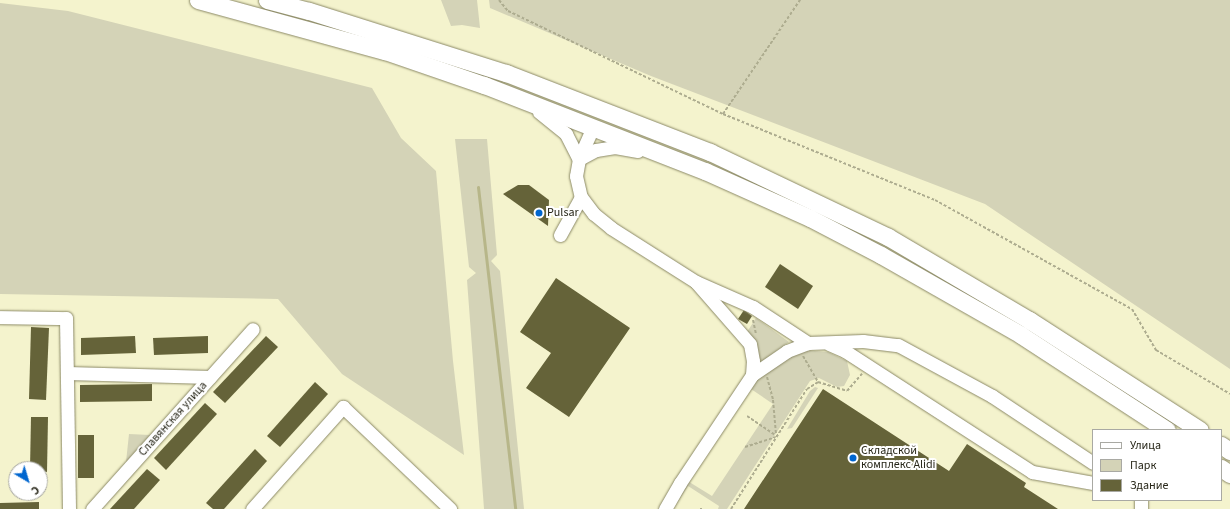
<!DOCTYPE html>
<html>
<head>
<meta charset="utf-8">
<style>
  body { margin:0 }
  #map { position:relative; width:1230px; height:509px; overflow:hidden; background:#f4f3cd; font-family:"Source Sans 3",sans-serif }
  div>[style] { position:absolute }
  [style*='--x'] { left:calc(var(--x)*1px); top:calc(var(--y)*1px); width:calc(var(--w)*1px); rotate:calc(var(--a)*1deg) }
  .green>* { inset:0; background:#d4d3b7 }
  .stream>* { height:3px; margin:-1.5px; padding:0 1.5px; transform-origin:1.5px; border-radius:1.5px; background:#b7b689 }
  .building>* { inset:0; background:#656339 }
  .path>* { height:2px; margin-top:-1px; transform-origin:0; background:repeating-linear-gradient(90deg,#adac8f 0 3px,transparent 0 5px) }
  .roads { filter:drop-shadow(0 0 1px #8b8966) drop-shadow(0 0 1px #8b8966) }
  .minor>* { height:13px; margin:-6.5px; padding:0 6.5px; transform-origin:6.5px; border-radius:6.5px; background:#fff }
  .major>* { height:17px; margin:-8.5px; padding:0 8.5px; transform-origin:8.5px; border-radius:8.5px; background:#fff }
  .dots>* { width:11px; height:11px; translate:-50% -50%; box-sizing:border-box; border:2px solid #fff; border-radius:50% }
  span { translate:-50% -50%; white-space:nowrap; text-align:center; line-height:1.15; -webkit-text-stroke:4px #fff; paint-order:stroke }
  .poi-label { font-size:12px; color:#282719 }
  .left { translate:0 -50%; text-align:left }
  .street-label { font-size:12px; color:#282719 }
  .legend { position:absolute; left:1092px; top:429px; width:130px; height:72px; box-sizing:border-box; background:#fff; border:1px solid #a9a9a3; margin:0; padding:5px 7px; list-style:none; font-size:12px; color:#282719 }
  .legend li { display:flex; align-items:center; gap:8px; height:20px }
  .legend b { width:20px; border:1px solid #a9a9a3 }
  .north { position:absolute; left:8px; top:461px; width:40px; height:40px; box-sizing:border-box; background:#fff; border:1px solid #a9a9a3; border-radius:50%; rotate:142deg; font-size:11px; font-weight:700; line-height:16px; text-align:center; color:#282719 }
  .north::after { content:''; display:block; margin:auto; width:14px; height:18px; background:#0066cf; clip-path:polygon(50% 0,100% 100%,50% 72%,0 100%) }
</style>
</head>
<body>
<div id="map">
  <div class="green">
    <div style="clip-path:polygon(441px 0,477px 0,480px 28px,462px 25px,451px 26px)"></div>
    <div style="clip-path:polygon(489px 0,1230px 0,1230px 369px,985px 204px,651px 76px,490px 8px)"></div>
    <div style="clip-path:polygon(0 3px,68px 11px,372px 88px,401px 138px,436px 171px,453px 361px,464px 455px,342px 374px,278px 299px,0 294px)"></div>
    <div style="clip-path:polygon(455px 139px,487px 139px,497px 255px,491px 261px,500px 271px,524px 509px,484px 509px,467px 280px,476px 273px,469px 267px)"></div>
    <div style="clip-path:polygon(756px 318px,789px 342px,762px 361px,759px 360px,754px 339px,747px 332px)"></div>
    <div style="clip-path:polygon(803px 350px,828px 352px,847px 361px,850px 375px,844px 386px,837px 387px,819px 378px,810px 381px,727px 509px,718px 509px,719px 506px,688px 486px,673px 509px,668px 509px,686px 480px,712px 496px,773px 404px,751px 389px,751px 385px,771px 366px)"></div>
    <div style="clip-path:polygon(815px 387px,818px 388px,792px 428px,787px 429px,810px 391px)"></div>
    <div style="clip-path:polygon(129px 434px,150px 435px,126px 462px)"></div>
  </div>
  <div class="stream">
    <div style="--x:478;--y:187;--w:324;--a:83.4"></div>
  </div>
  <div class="building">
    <div style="clip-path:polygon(518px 185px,529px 185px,549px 200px,548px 226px,503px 194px)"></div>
    <div style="clip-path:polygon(780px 264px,813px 286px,798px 309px,765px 287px)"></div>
    <div style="clip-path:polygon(556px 278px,630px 328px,569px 417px,526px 388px,551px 353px,520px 332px)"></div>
    <div style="clip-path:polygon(744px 310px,752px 316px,747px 324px,738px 319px)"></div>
    <div style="clip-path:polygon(31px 327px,49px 328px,46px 400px,29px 399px)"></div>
    <div style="clip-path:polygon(135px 336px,136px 353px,81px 355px,81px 338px)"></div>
    <div style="clip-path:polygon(208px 336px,208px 353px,154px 355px,153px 338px)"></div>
    <div style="clip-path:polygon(266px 336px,278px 347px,225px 403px,213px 392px)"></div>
    <div style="clip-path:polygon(315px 382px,328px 394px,280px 447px,267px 436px)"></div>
    <div style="clip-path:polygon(152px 384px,152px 401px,80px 402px,80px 385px)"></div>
    <div style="clip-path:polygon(823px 389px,949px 471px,967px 444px,1026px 483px,1024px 487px,1058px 509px,744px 509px)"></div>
    <div style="clip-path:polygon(205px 403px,217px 414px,166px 470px,154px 458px)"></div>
    <div style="clip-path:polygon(31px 417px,48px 417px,47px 472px,30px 469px)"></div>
    <div style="clip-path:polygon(78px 435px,94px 435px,94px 478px,78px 478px)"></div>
    <div style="clip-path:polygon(255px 449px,267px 461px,224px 509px,213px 509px,206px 503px)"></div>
    <div style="clip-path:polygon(147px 469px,160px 480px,134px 509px,110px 509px)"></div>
    <div style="clip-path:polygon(39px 502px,39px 509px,0 509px,0 503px)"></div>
  </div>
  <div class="path">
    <div style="--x:499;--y:0;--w:14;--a:51"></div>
    <div style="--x:508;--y:11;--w:238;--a:25.6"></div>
    <div style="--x:723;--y:114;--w:229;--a:22.1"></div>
    <div style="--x:935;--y:200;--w:225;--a:29"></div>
    <div style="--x:1132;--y:309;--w:48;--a:59.7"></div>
    <div style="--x:1156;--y:350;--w:86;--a:30.7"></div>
    <div style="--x:723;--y:114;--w:138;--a:-56"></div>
    <div style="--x:753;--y:320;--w:14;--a:78"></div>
    <div style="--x:803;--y:356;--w:30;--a:60"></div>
    <div style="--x:767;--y:377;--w:24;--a:75"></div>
    <div style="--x:773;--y:400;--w:35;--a:85"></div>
    <div style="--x:747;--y:416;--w:36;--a:34"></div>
    <div style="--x:745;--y:447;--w:32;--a:-18"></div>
    <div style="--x:700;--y:509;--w:2;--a:0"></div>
    <div style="--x:731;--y:509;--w:142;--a:-57.7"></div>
    <div style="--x:807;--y:389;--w:13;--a:-32"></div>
    <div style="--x:818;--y:382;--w:30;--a:17"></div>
    <div style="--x:847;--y:391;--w:23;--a:-49"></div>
  </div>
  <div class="roads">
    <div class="minor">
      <div style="--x:539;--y:112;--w:35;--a:39"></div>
      <div style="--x:566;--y:134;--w:28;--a:63"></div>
      <div style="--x:579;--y:159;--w:19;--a:-28"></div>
      <div style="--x:596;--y:150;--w:19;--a:-9"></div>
      <div style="--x:615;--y:147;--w:23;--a:10"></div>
      <div style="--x:593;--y:127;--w:35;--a:114"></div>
      <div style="--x:579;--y:159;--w:17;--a:100"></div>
      <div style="--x:576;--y:176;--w:22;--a:77"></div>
      <div style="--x:581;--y:197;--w:21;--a:53"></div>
      <div style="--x:594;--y:214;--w:22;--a:39"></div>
      <div style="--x:611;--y:228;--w:101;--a:32.4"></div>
      <div style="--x:560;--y:235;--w:43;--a:-61.1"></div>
      <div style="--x:0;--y:317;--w:66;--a:0.9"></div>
      <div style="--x:66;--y:318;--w:191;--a:89.1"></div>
      <div style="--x:829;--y:344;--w:17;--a:24"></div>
      <div style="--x:845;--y:351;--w:223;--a:32.9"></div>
      <div style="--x:1032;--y:472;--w:62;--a:10.2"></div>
      <div style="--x:67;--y:373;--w:143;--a:1.6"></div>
      <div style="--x:752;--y:375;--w:42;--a:-34.4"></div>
      <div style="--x:787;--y:351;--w:22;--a:-21"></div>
      <div style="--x:808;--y:343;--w:55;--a:-2.1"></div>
      <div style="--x:863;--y:341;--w:35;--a:7"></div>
      <div style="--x:898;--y:345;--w:107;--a:28.5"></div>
      <div style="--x:992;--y:396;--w:121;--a:33.6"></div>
      <div style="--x:1141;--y:500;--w:9;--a:90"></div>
      <div style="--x:92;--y:509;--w:241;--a:-48.2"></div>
      <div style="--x:252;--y:509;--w:137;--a:-48.3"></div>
      <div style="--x:343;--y:407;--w:148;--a:43.6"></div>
      <div style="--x:665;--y:509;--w:30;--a:-60"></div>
      <div style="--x:680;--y:483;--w:130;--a:-56.3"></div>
      <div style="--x:752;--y:375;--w:14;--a:-86"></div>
      <div style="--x:753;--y:361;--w:17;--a:-100"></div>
      <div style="--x:750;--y:344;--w:82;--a:-131.1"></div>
      <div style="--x:696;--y:282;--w:62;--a:23.7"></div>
      <div style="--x:753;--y:307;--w:66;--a:33.2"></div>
    </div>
    <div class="major">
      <div style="--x:198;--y:0;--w:194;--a:15.3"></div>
      <div style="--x:385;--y:51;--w:105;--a:19"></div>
      <div style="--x:484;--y:85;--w:237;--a:21.3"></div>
      <div style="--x:705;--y:171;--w:115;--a:24.1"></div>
      <div style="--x:810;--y:218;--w:80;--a:27.5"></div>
      <div style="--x:881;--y:255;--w:161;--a:29.7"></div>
      <div style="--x:1021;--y:335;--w:174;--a:33.1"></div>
      <div style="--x:267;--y:0;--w:43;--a:14.7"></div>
      <div style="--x:309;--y:11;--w:207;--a:17.5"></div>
      <div style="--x:506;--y:73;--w:219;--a:21.2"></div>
      <div style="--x:710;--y:152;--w:197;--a:25.5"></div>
      <div style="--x:888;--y:237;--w:164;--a:30.5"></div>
      <div style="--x:1029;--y:320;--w:203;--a:32.8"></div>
      <div style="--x:1221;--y:445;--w:11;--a:34"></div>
      <div style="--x:1221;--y:468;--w:11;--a:34"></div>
    </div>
  </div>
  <div class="dots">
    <div style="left:539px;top:213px;background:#0066cf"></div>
    <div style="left:853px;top:458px;background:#0066cf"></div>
  </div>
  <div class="poi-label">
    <span class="left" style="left:547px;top:213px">Pulsar</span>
    <span class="left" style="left:861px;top:458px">Складской<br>комплекс Alidi</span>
  </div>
  <div class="street-label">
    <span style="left:173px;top:419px;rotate:-48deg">Славянская улица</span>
  </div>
  <ul class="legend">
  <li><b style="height:5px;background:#fff"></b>Улица</li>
  <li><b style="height:11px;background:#d4d3b7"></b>Парк</li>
  <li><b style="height:11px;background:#656339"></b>Здание</li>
  </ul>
  <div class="north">С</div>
</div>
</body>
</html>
